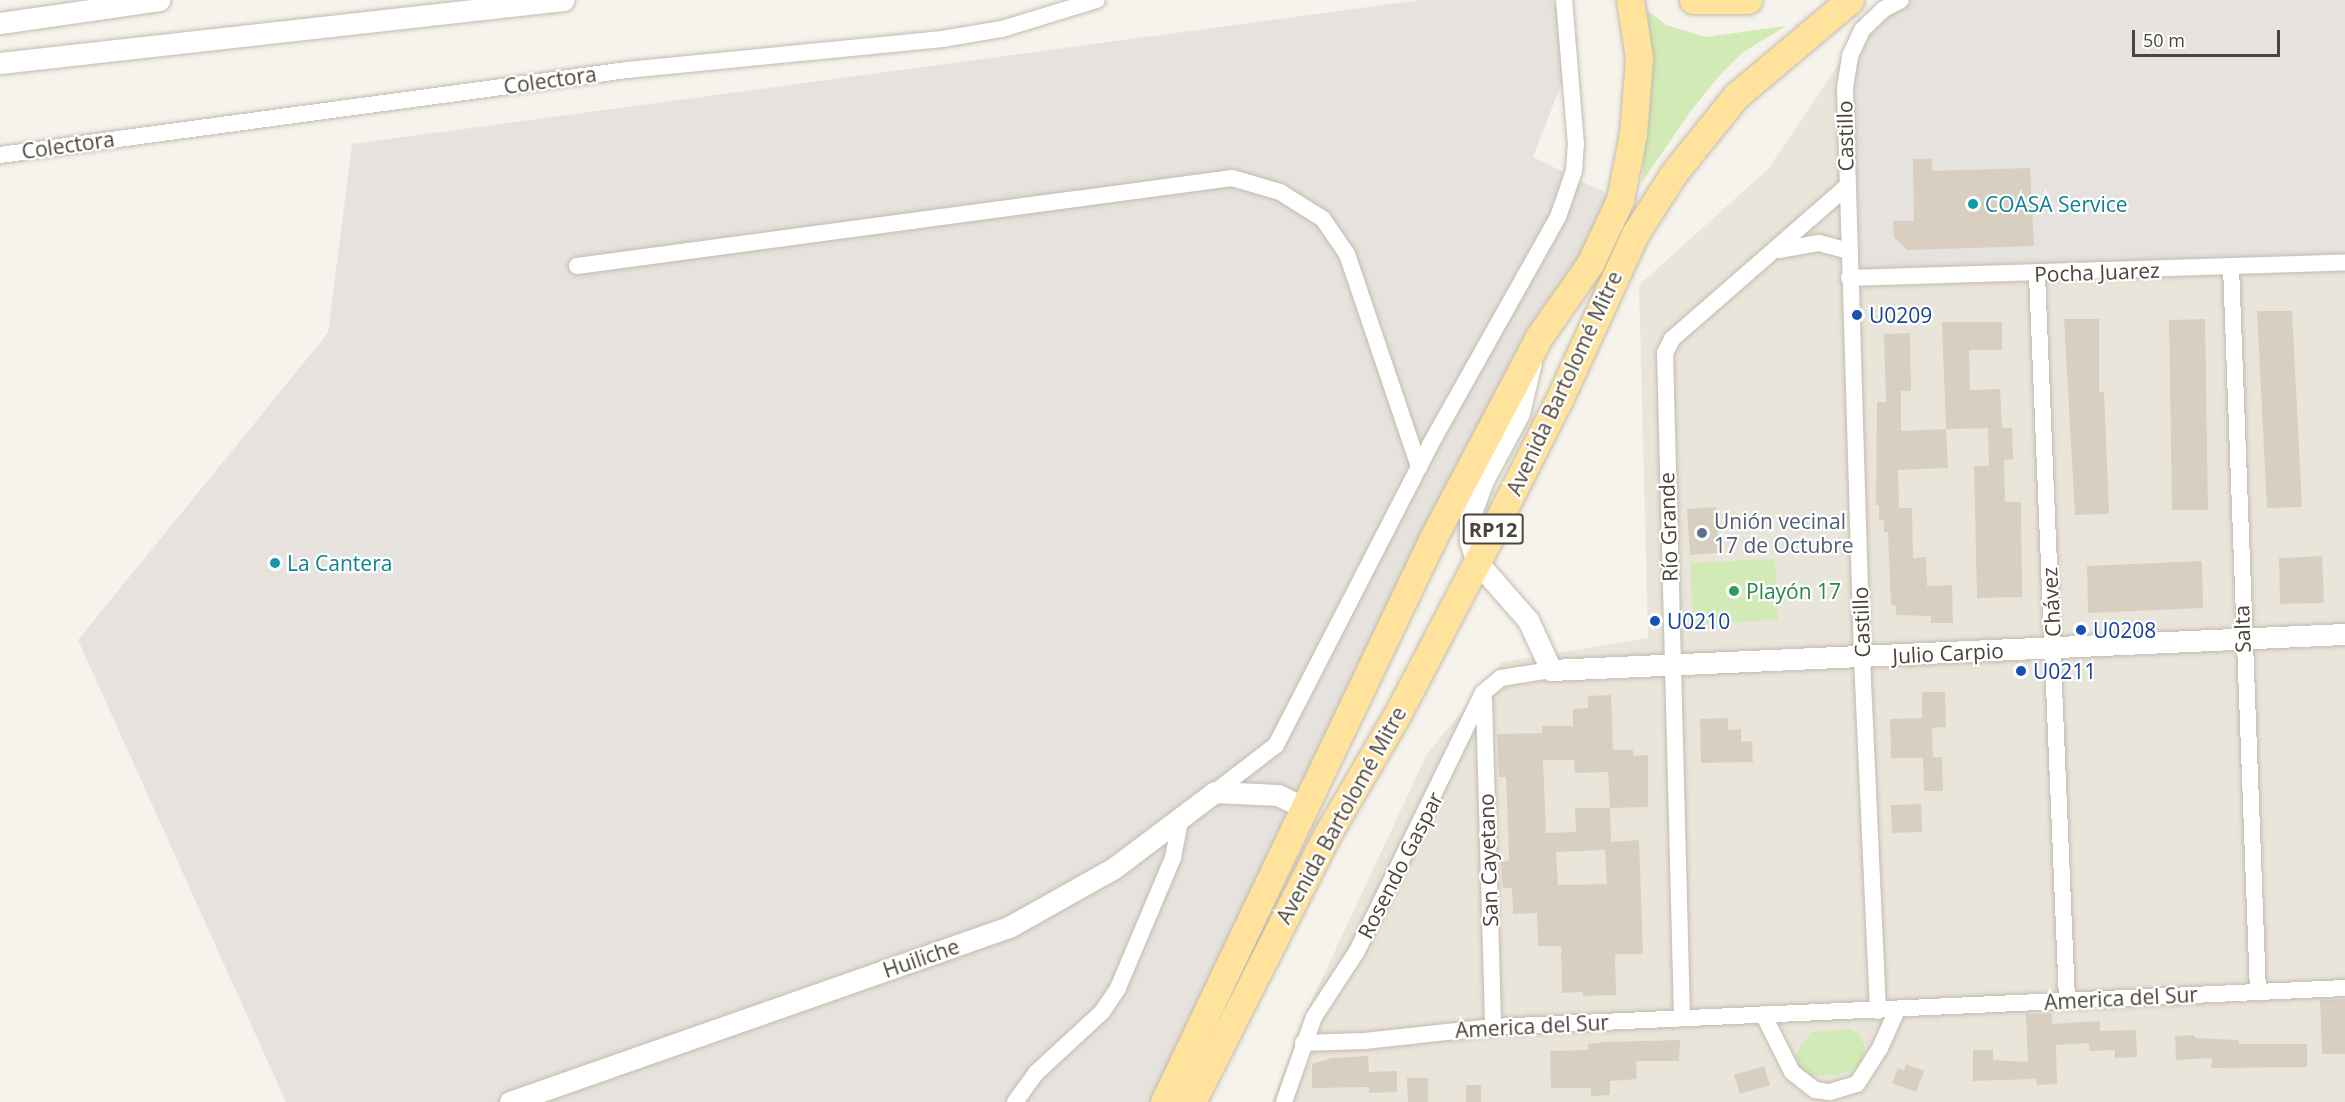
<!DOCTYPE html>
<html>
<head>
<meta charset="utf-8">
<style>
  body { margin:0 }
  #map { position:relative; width:2345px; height:1102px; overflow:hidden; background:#f6f3ec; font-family:"Open Sans",sans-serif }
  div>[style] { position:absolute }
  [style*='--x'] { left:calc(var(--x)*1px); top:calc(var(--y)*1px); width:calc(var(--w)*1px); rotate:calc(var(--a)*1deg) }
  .residential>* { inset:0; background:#eae5da }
  .industrial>* { inset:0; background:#e6e2dd }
  .green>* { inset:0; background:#d2eab5 }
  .building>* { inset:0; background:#d8cfc1 }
  .roads { filter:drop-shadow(0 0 2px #c2bbae) drop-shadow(0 0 2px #c2bbae) }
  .minor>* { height:16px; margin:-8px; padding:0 8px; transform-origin:8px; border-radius:8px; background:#fff }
  .tertiary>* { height:21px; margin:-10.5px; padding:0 10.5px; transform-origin:10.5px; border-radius:10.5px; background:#fff }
  .primary>* { height:27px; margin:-13.5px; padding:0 13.5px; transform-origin:13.5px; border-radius:13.5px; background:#ffe39c }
  .dots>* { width:16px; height:16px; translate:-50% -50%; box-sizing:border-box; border:3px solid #fff; border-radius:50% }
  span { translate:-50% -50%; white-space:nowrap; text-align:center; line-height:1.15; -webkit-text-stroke:4.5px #fff; paint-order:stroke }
  .shield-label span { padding:2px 4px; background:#fff; border:2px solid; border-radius:4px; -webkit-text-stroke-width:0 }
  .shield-label { font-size:20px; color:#4b4439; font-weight:700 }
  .street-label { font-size:21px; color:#4b4439 }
  .culture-label { font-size:21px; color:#0d838f }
  .left { translate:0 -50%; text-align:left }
  .transit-label { font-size:21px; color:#164399 }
  .service-label { font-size:21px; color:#4e5e75 }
  .leisure-label { font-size:21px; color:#27864d }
  .scale { position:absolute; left:2132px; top:30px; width:148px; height:27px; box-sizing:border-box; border:3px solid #4b4439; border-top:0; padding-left:8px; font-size:18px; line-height:21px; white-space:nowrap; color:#4b4439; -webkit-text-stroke:4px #fff; paint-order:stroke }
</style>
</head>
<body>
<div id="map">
  <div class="residential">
    <div style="clip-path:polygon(1882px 0,2345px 0,2345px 1102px,1272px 1102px,1304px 1017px,1427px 754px,1502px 662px,1648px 638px,1639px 285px,1768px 169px)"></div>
  </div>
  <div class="industrial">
    <div style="clip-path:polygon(1421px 0,1552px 0,1578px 41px,1533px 157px,1620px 200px,1539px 337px,1164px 1102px,286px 1102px,78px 640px,328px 333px,352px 144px)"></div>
    <div style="clip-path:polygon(1901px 0,2345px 0,2345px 262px,1849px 278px,1845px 88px,1862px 30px)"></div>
  </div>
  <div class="green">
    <div style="clip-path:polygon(1647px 10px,1666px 25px,1706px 37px,1786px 26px,1742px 53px,1721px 74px,1693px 108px,1642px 182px,1652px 56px)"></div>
    <div style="clip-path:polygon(1775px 559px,1778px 620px,1693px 624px,1690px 563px)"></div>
    <div style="clip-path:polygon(1851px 1029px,1860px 1035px,1865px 1048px,1860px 1067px,1837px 1075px,1804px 1075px,1797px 1066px,1797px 1052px,1811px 1032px)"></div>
  </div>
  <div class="building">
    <div style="clip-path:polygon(1913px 159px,1932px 159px,1932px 171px,2030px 168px,2034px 246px,1907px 250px,1894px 237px,1893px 221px,1914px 221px)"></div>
    <div style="clip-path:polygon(2257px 311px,2292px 311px,2302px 507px,2267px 508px)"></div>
    <div style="clip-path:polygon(2064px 319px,2099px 319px,2099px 392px,2104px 392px,2109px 514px,2075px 515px)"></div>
    <div style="clip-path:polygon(2205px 319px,2208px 510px,2172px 510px,2169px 320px)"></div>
    <div style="clip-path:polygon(1942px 322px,2002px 322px,2002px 350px,1969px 350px,1970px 390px,2000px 389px,2002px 428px,1946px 429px)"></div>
    <div style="clip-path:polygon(1910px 333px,1911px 391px,1901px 391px,1901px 431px,1946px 429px,1948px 468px,1898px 470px,1899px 508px,1912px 508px,1913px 558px,1926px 557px,1927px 586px,1952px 585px,1953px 623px,1931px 623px,1931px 616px,1896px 615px,1896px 606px,1891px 605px,1888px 532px,1884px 532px,1884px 520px,1879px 521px,1879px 505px,1876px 505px,1877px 402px,1886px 402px,1884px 334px)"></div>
    <div style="clip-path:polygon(1988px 428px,2012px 428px,2013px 459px,2004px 460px,2005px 502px,2021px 502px,2022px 597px,1977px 598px,1974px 466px,1989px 466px)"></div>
    <div style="clip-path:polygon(1716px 507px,1719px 553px,1690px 555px,1687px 509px)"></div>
    <div style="clip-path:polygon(2322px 556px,2324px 603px,2280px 604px,2279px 558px)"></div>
    <div style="clip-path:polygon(2202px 561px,2203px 608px,2088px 613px,2087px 566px)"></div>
    <div style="clip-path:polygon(1922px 692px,1945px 692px,1946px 727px,1932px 728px,1933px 758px,1891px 758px,1890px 719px,1922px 718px)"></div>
    <div style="clip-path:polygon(evenodd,1611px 695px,1613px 750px,1633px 750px,1633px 756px,1648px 755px,1648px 807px,1610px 808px,1611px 842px,1639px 840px,1643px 954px,1615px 954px,1616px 995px,1583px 996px,1583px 992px,1562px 993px,1561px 946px,1538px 946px,1537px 913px,1513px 914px,1512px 888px,1503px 888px,1501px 862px,1509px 861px,1508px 827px,1506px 777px,1499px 777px,1497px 734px,1542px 733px,1542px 726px,1573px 726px,1573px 709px,1588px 708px,1588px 696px,1611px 695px,1543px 760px,1574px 760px,1575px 773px,1608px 772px,1610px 808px,1575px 808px,1576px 832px,1546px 833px,1543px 760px,1611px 695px,1605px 850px,1607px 884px,1558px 885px,1556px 852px,1605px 850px)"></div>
    <div style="clip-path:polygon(1728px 718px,1728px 730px,1741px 729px,1741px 742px,1752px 741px,1753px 762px,1701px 763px,1700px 719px)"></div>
    <div style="clip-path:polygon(1942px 757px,1943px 791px,1924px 791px,1923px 758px)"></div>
    <div style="clip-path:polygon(1921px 804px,1922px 832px,1892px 833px,1891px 805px)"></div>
    <div style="clip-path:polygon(2345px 999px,2345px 1054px,2322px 1054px,2320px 1000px)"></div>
    <div style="clip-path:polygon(2026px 1014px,2052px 1014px,2052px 1024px,2100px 1021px,2100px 1031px,2136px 1030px,2137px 1057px,2115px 1058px,2115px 1050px,2089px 1051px,2089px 1043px,2056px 1045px,2057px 1084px,2037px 1085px,2036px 1079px,1973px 1081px,1973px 1050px,1993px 1050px,1993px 1060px,2028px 1062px)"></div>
    <div style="clip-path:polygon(2194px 1035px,2195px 1038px,2239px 1040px,2239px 1044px,2307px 1044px,2307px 1067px,2211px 1068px,2212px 1058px,2176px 1060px,2175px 1036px)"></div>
    <div style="clip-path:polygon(1680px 1040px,1679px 1061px,1636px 1061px,1637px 1079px,1610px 1081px,1610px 1095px,1591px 1096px,1591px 1088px,1551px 1088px,1550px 1051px,1589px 1050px,1588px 1044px,1607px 1042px)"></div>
    <div style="clip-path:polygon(1368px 1056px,1369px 1072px,1397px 1071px,1397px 1092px,1369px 1093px,1369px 1087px,1312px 1088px,1312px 1064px,1332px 1058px)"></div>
    <div style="clip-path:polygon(1906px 1064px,1924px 1071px,1916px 1092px,1892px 1083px,1898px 1068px,1904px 1070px)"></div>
    <div style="clip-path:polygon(1764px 1066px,1770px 1085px,1740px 1094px,1734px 1075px)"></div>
    <div style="clip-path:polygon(1407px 1078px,1428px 1078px,1428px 1102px,1408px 1102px)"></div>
    <div style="clip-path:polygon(1466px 1085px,1481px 1085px,1481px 1102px,1466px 1102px)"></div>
  </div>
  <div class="roads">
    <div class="minor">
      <div style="--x:0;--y:155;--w:633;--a:-7.72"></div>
      <div style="--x:627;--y:70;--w:317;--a:-5.6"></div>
      <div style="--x:942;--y:39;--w:61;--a:-9.5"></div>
      <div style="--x:1002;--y:29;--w:99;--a:-17"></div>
      <div style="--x:1779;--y:250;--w:41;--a:-9.9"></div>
      <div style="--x:1819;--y:243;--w:30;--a:15"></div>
      <div style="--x:577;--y:266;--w:661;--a:-7.65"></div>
      <div style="--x:1232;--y:178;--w:50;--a:16.3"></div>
      <div style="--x:1280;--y:192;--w:51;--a:32.1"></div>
      <div style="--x:1323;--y:219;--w:42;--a:55.6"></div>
      <div style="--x:1347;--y:254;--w:225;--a:71.3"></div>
      <div style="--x:2231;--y:266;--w:726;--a:87.87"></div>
      <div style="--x:2037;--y:275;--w:727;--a:87.63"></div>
      <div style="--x:1849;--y:278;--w:496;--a:-1.8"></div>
      <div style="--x:1484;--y:700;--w:327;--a:88.4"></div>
      <div style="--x:1215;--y:792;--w:77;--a:-37.6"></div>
      <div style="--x:1276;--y:745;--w:337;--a:-62.8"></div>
      <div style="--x:1430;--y:445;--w:261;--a:-60.7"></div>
      <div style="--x:1558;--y:217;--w:49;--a:-70.8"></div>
      <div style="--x:1574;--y:171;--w:26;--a:-86"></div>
      <div style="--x:1576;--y:145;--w:145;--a:-94.7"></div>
      <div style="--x:1878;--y:1011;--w:354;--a:-92.6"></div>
      <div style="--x:1862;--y:657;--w:569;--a:-91.71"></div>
      <div style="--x:1845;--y:88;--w:32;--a:-81"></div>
      <div style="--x:1850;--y:56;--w:29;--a:-65"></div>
      <div style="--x:1862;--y:30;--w:30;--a:-44"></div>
      <div style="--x:1884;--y:9;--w:19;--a:-28"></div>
      <div style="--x:1763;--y:1014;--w:65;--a:63.4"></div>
      <div style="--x:1792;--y:1072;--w:29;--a:38"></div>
      <div style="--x:1815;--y:1090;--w:15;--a:8"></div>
      <div style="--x:1830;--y:1092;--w:28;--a:-17"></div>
      <div style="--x:1857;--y:1084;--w:43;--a:-57.4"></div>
      <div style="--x:1880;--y:1048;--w:42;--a:-65.9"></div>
      <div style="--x:1682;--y:1018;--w:665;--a:-91.46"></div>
      <div style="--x:1665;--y:353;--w:16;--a:-63"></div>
      <div style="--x:1672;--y:339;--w:231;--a:-41.1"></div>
      <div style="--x:1303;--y:1043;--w:61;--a:-1.9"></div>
      <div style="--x:1364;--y:1041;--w:130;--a:-6.2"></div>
      <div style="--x:1493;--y:1027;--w:853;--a:-2.62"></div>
      <div style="--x:1015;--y:1102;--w:36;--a:-54"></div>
      <div style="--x:1036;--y:1073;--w:90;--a:-42.7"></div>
      <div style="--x:1102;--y:1012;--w:29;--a:-56"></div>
      <div style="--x:1118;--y:988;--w:141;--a:-67.1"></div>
      <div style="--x:1173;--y:858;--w:43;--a:-79.2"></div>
      <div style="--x:1284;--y:1102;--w:90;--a:-70.6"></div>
      <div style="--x:1314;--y:1017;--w:79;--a:-56.9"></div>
      <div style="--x:1357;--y:951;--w:287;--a:-64"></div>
      <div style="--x:1483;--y:693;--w:23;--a:-40"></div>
      <div style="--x:1501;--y:678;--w:51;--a:-9.1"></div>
    </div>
    <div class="tertiary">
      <div style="--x:0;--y:23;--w:161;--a:-8.2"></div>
      <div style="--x:0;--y:63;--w:567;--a:-6.38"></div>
      <div style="--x:1531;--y:362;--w:52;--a:103.2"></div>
      <div style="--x:1519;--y:413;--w:76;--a:118.2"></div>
      <div style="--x:1483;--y:480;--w:38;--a:110"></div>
      <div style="--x:1470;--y:516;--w:25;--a:90"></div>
      <div style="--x:1470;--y:541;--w:22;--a:72"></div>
      <div style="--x:1477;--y:562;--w:77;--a:48.7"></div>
      <div style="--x:1528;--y:620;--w:55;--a:65.3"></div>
      <div style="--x:1551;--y:670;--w:795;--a:-2.6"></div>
      <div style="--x:510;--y:1102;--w:529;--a:-19.33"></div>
      <div style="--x:1009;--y:927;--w:120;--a:-29.3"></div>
      <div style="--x:1114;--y:868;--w:126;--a:-37"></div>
      <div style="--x:1215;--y:792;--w:63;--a:2.7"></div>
      <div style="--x:1278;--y:795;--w:32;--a:26"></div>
    </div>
    <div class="primary">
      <div style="--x:1693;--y:0;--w:55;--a:0"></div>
      <div style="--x:1164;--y:1102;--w:625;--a:-64.5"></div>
      <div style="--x:1433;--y:538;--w:227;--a:-62.2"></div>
      <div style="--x:1539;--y:337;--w:89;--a:-55.1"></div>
      <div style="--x:1590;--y:264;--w:71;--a:-64.9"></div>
      <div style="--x:1620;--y:200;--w:67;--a:-78.9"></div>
      <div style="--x:1633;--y:134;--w:76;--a:-85.5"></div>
      <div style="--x:1639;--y:58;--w:59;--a:-98.8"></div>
      <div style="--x:1192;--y:1102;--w:301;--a:-63.2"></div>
      <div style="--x:1328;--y:833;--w:137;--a:-59.7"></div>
      <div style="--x:1397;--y:715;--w:173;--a:-62.4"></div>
      <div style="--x:1477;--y:562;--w:182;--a:-63.2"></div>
      <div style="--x:1559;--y:400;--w:183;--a:-65.4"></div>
      <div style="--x:1635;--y:234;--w:72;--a:-57.4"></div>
      <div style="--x:1674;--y:173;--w:99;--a:-51.2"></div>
      <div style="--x:1736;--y:96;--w:149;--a:-40.1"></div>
    </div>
  </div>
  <div class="dots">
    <div style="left:1973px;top:204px;background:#0f9aa8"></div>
    <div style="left:1857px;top:315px;background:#1a4fb4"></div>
    <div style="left:1702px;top:533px;background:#5c6f8a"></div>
    <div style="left:275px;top:563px;background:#0f9aa8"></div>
    <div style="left:1734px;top:591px;background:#2e9e5b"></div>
    <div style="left:1655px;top:621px;background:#1a4fb4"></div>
    <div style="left:2081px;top:630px;background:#1a4fb4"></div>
    <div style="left:2021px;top:671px;background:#1a4fb4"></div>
  </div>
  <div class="shield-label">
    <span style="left:1493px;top:529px">RP12</span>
  </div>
  <div class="street-label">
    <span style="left:550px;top:80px;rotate:-8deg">Colectora</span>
    <span style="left:1845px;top:136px;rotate:-91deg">Castillo</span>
    <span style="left:68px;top:145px;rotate:-8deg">Colectora</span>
    <span style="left:2097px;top:272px;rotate:-2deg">Pocha Juarez</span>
    <span style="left:1564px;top:383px;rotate:-65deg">Avenida Bartolomé Mitre</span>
    <span style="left:1668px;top:527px;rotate:-92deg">Río Grande</span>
    <span style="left:2051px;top:602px;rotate:-93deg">Chávez</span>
    <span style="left:1861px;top:622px;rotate:-92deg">Castillo</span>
    <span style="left:2242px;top:629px;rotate:-92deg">Salta</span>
    <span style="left:1948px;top:653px;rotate:-3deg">Julio Carpio</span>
    <span style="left:1341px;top:815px;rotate:-61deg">Avenida Bartolomé Mitre</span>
    <span style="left:1488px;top:860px;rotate:-92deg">San Cayetano</span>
    <span style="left:1400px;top:865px;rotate:-63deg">Rosendo Gaspar</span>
    <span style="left:921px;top:958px;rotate:-19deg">Huiliche</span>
    <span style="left:2121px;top:998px;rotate:-3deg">America del Sur</span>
    <span style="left:1532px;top:1026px;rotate:-3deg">America del Sur</span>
  </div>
  <div class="culture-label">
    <span class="left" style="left:1985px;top:204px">COASA Service</span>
    <span class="left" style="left:287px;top:563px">La Cantera</span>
  </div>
  <div class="transit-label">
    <span class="left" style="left:1869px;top:315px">U0209</span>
    <span class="left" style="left:1667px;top:621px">U0210</span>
    <span class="left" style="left:2093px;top:630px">U0208</span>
    <span class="left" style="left:2033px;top:671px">U0211</span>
  </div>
  <div class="service-label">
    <span class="left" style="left:1714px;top:533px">Unión vecinal<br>17 de Octubre</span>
  </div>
  <div class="leisure-label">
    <span class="left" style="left:1746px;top:591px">Playón 17</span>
  </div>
  <div class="scale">50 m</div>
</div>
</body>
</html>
